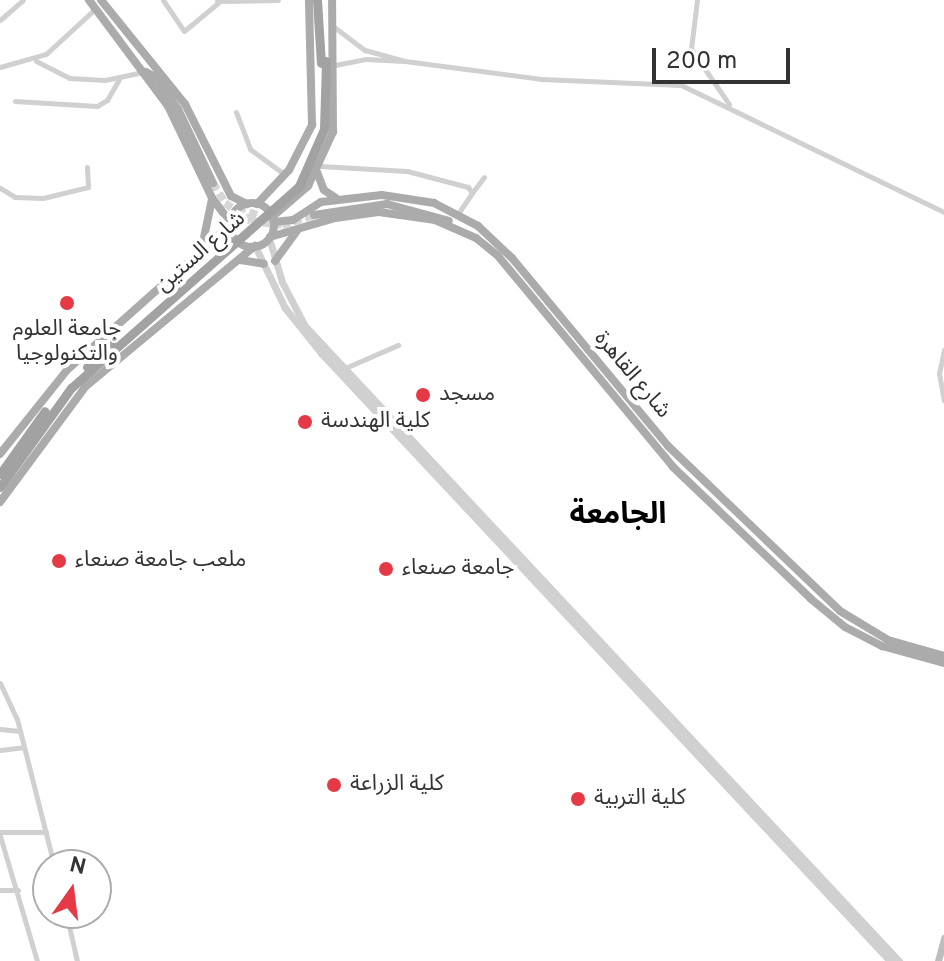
<!DOCTYPE html>
<html>
<head>
<meta charset="utf-8">
<style>
  body { margin:0 }
  #map { position:relative; width:944px; height:961px; overflow:hidden; background:#fff; font-family:Overpass,"Noto Sans Arabic",sans-serif }
  div>[style] { position:absolute }
  [style*='--x'] { left:calc(var(--x)*1px); top:calc(var(--y)*1px); width:calc(var(--w)*1px); rotate:calc(var(--a)*1deg) }
  .primary-tunnel>* { height:8px; margin-top:-4px; transform-origin:0; background:repeating-linear-gradient(90deg,#d6d6d6 0 8px,transparent 0 12px) }
  .minor>* { height:5px; margin:-2.5px; padding:0 2.5px; transform-origin:2.5px; border-radius:2.5px; background:#d0d0d0 }
  .tertiary>* { height:7px; margin:-3.5px; padding:0 3.5px; transform-origin:3.5px; border-radius:3.5px; background:#d0d0d0 }
  .secondary>* { height:7px; margin:-3.5px; padding:0 3.5px; transform-origin:3.5px; border-radius:3.5px; background:#bdbdbd }
  .primary>* { height:8px; margin:-4px; padding:0 4px; transform-origin:4px; border-radius:4px; background:#ababab }
  .primary>.ring { margin:-4px; padding:0; box-sizing:content-box; background:none; border:8px solid #ababab; border-radius:50% }
  .trunk>* { height:9px; margin:-4.5px; padding:0 4.5px; transform-origin:4.5px; border-radius:4.5px; background:#a2a2a2 }
  .trunk-bridge>* { height:9px; margin:-4.5px; padding:0 4.5px; transform-origin:4.5px; border-radius:4.5px; background:#a2a2a2 }
  .dots>* { width:22px; height:22px; translate:-50% -50%; box-sizing:border-box; border:4px solid #fff; border-radius:50% }
  span { translate:-50% -50%; white-space:nowrap; text-align:center; line-height:1.15; -webkit-text-stroke:8px #fff; paint-order:stroke }
  .street-label { font-size:22px; color:#333 }
  .poi-label { font-size:22px; color:#333 }
  .left { translate:0 -50%; text-align:left }
  .district-label { font-size:30px; color:#000; font-weight:700 }
  .north { position:absolute; left:32px; top:849px; width:80px; height:80px; box-sizing:border-box; background:#fff; border:2px solid #adadad; border-radius:50%; rotate:14deg; font-size:22px; font-weight:700; line-height:32px; text-align:center; color:#333 }
  .north::after { content:''; display:block; margin:auto; width:28px; height:36px; background:#e63946; clip-path:polygon(50% 0,100% 100%,50% 72%,0 100%) }
  .scale { position:absolute; left:652px; top:48px; width:138px; height:36px; box-sizing:border-box; border:4px solid #333; border-top:0; padding-left:10px; font-size:24px; line-height:28px; white-space:nowrap; color:#333; -webkit-text-stroke:6px #fff; paint-order:stroke }
</style>
</head>
<body>
<div id="map">
  <div class="primary-tunnel">
    <div style="--x:213;--y:183;--w:23;--a:59"></div>
    <div style="--x:225;--y:203;--w:32;--a:35"></div>
    <div style="--x:251;--y:221;--w:31;--a:7"></div>
    <div style="--x:282;--y:225;--w:34;--a:-17"></div>
    <div style="--x:238;--y:208;--w:30;--a:21"></div>
  </div>
  <div class="minor">
    <div style="--x:163;--y:0;--w:37;--a:56"></div>
    <div style="--x:184;--y:31;--w:44;--a:-39.5"></div>
    <div style="--x:697;--y:0;--w:49;--a:97"></div>
    <div style="--x:691;--y:49;--w:67;--a:55.4"></div>
    <div style="--x:217;--y:1;--w:61;--a:-0.9"></div>
    <div style="--x:0;--y:20;--w:30;--a:-41"></div>
    <div style="--x:334;--y:27;--w:39;--a:37"></div>
    <div style="--x:365;--y:50;--w:41;--a:15.4"></div>
    <div style="--x:405;--y:61;--w:137;--a:7.5"></div>
    <div style="--x:541;--y:79;--w:140;--a:2.5"></div>
    <div style="--x:681;--y:85;--w:292;--a:25.8"></div>
    <div style="--x:36;--y:61;--w:37;--a:27"></div>
    <div style="--x:69;--y:78;--w:36;--a:3"></div>
    <div style="--x:105;--y:80;--w:40;--a:-12"></div>
    <div style="--x:335;--y:65;--w:32;--a:-11"></div>
    <div style="--x:366;--y:59;--w:38;--a:3"></div>
    <div style="--x:0;--y:67;--w:48;--a:-15.8"></div>
    <div style="--x:46;--y:54;--w:67;--a:-42.6"></div>
    <div style="--x:15;--y:101;--w:82;--a:3.5"></div>
    <div style="--x:97;--y:106;--w:12;--a:-31"></div>
    <div style="--x:107;--y:100;--w:24;--a:-60"></div>
    <div style="--x:236;--y:112;--w:40;--a:69"></div>
    <div style="--x:250;--y:149;--w:42;--a:36.3"></div>
    <div style="--x:320;--y:166;--w:87;--a:3.3"></div>
    <div style="--x:407;--y:171;--w:63;--a:14.7"></div>
    <div style="--x:468;--y:187;--w:7;--a:56"></div>
    <div style="--x:472;--y:193;--w:25;--a:124"></div>
    <div style="--x:0;--y:188;--w:17;--a:31"></div>
    <div style="--x:15;--y:197;--w:28;--a:2"></div>
    <div style="--x:43;--y:198;--w:46;--a:-13.7"></div>
    <div style="--x:88;--y:187;--w:20;--a:-93"></div>
    <div style="--x:472;--y:193;--w:20;--a:-53"></div>
    <div style="--x:944;--y:350;--w:24;--a:102"></div>
    <div style="--x:939;--y:373;--w:28;--a:80"></div>
    <div style="--x:345;--y:368;--w:58;--a:-23.5"></div>
    <div style="--x:0;--y:683;--w:40;--a:65"></div>
    <div style="--x:17;--y:719;--w:151;--a:75.8"></div>
    <div style="--x:0;--y:729;--w:20;--a:6"></div>
    <div style="--x:0;--y:750;--w:23;--a:-7"></div>
    <div style="--x:0;--y:832;--w:46;--a:0"></div>
    <div style="--x:0;--y:836;--w:130;--a:73.5"></div>
    <div style="--x:0;--y:890;--w:18;--a:0"></div>
    <div style="--x:66;--y:913;--w:49;--a:77.1"></div>
  </div>
  <div class="tertiary">
    <div style="--x:269;--y:238;--w:46;--a:73.5"></div>
    <div style="--x:282;--y:282;--w:50;--a:62.4"></div>
    <div style="--x:305;--y:326;--w:870;--a:46.91"></div>
    <div style="--x:255;--y:246;--w:69;--a:64.2"></div>
    <div style="--x:285;--y:308;--w:58;--a:51.3"></div>
    <div style="--x:321;--y:353;--w:833;--a:46.9"></div>
  </div>
  <div class="secondary">
    <div style="--x:938;--y:961;--w:24;--a:-75"></div>
  </div>
  <div class="primary">
    <div style="--x:89;--y:0;--w:132;--a:53.3"></div>
    <div style="--x:168;--y:106;--w:102;--a:64.4"></div>
    <div style="--x:212;--y:198;--w:31;--a:53"></div>
    <div style="--x:101;--y:0;--w:134;--a:51.1"></div>
    <div style="--x:185;--y:104;--w:103;--a:63.4"></div>
    <div style="--x:231;--y:196;--w:18;--a:27"></div>
    <div style="--x:146;--y:72;--w:13;--a:29"></div>
    <div style="--x:157;--y:78;--w:37;--a:56"></div>
    <div style="--x:178;--y:109;--w:82;--a:64.7"></div>
    <div style="--x:317;--y:172;--w:19;--a:69"></div>
    <div style="--x:324;--y:190;--w:14;--a:34"></div>
    <div class="ring" style="left:230px;top:203px;width:36px;height:36px"></div>
    <div style="--x:257;--y:204;--w:47;--a:-46.7"></div>
    <div style="--x:289;--y:170;--w:51;--a:-62.9"></div>
    <div style="--x:312;--y:125;--w:125;--a:-91.4"></div>
    <div style="--x:314;--y:215;--w:74;--a:-8.6"></div>
    <div style="--x:387;--y:204;--w:64;--a:15.3"></div>
    <div style="--x:272;--y:217;--w:48;--a:-40.7"></div>
    <div style="--x:308;--y:186;--w:60;--a:-65.2"></div>
    <div style="--x:333;--y:132;--w:132;--a:-90.4"></div>
    <div style="--x:274;--y:222;--w:19;--a:-6"></div>
    <div style="--x:293;--y:220;--w:33;--a:-33"></div>
    <div style="--x:321;--y:202;--w:61;--a:-6.5"></div>
    <div style="--x:382;--y:195;--w:53;--a:8.7"></div>
    <div style="--x:434;--y:203;--w:50;--a:27.6"></div>
    <div style="--x:478;--y:226;--w:47;--a:43.3"></div>
    <div style="--x:512;--y:258;--w:244;--a:50.3"></div>
    <div style="--x:668;--y:446;--w:238;--a:43.8"></div>
    <div style="--x:840;--y:611;--w:56;--a:31.1"></div>
    <div style="--x:888;--y:640;--w:58;--a:15.9"></div>
    <div style="--x:270;--y:237;--w:68;--a:-16.3"></div>
    <div style="--x:335;--y:218;--w:44;--a:-7.8"></div>
    <div style="--x:379;--y:212;--w:57;--a:8.1"></div>
    <div style="--x:435;--y:220;--w:45;--a:23.7"></div>
    <div style="--x:476;--y:238;--w:28;--a:39"></div>
    <div style="--x:498;--y:256;--w:274;--a:50.3"></div>
    <div style="--x:673;--y:467;--w:191;--a:43.7"></div>
    <div style="--x:811;--y:599;--w:44;--a:39.5"></div>
    <div style="--x:845;--y:627;--w:42;--a:27.2"></div>
    <div style="--x:882;--y:646;--w:64;--a:15.3"></div>
    <div style="--x:202;--y:247;--w:49;--a:-78.2"></div>
    <div style="--x:240;--y:260;--w:24;--a:9"></div>
    <div style="--x:275;--y:261;--w:39;--a:-54"></div>
    <div style="--x:0;--y:454;--w:107;--a:-51.4"></div>
    <div style="--x:67;--y:370;--w:220;--a:-41.7"></div>
    <div style="--x:0;--y:502;--w:143;--a:-53.5"></div>
    <div style="--x:85;--y:387;--w:221;--a:-39.7"></div>
  </div>
  <div class="trunk">
    <div style="--x:317;--y:0;--w:63;--a:86.4"></div>
    <div style="--x:0;--y:474;--w:77;--a:-54.5"></div>
    <div style="--x:0;--y:487;--w:122;--a:-54.4"></div>
  </div>
  <div class="trunk-bridge">
    <div style="--x:87;--y:367;--w:37;--a:-43"></div>
    <div style="--x:71;--y:388;--w:305;--a:-41.5"></div>
    <div style="--x:299;--y:186;--w:62;--a:-66.3"></div>
    <div style="--x:324;--y:129;--w:68;--a:-88.3"></div>
  </div>
  <div class="dots">
    <div style="left:67px;top:303px;background:#e63946"></div>
    <div style="left:423px;top:395px;background:#e63946"></div>
    <div style="left:305px;top:422px;background:#e63946"></div>
    <div style="left:59px;top:561px;background:#e63946"></div>
    <div style="left:386px;top:569px;background:#e63946"></div>
    <div style="left:334px;top:785px;background:#e63946"></div>
    <div style="left:578px;top:799px;background:#e63946"></div>
  </div>
  <div class="street-label">
    <span style="left:201px;top:252px;rotate:-41deg">شارع الستين</span>
    <span style="left:632px;top:375px;rotate:50deg">شارع القاهرة</span>
  </div>
  <div class="poi-label">
    <span style="left:67px;top:342px">جامعة العلوم<br>والتكنولوجيا</span>
    <span class="left" style="left:439px;top:395px">مسجد</span>
    <span class="left" style="left:321px;top:422px">كلية الهندسة</span>
    <span class="left" style="left:75px;top:561px">ملعب جامعة صنعاء</span>
    <span class="left" style="left:402px;top:569px">جامعة صنعاء</span>
    <span class="left" style="left:350px;top:785px">كلية الزراعة</span>
    <span class="left" style="left:594px;top:799px">كلية التربية</span>
  </div>
  <div class="district-label">
    <span style="left:618px;top:516px">الجامعة</span>
  </div>
  <div class="north">N</div>
  <div class="scale">200 m</div>
</div>
</body>
</html>
